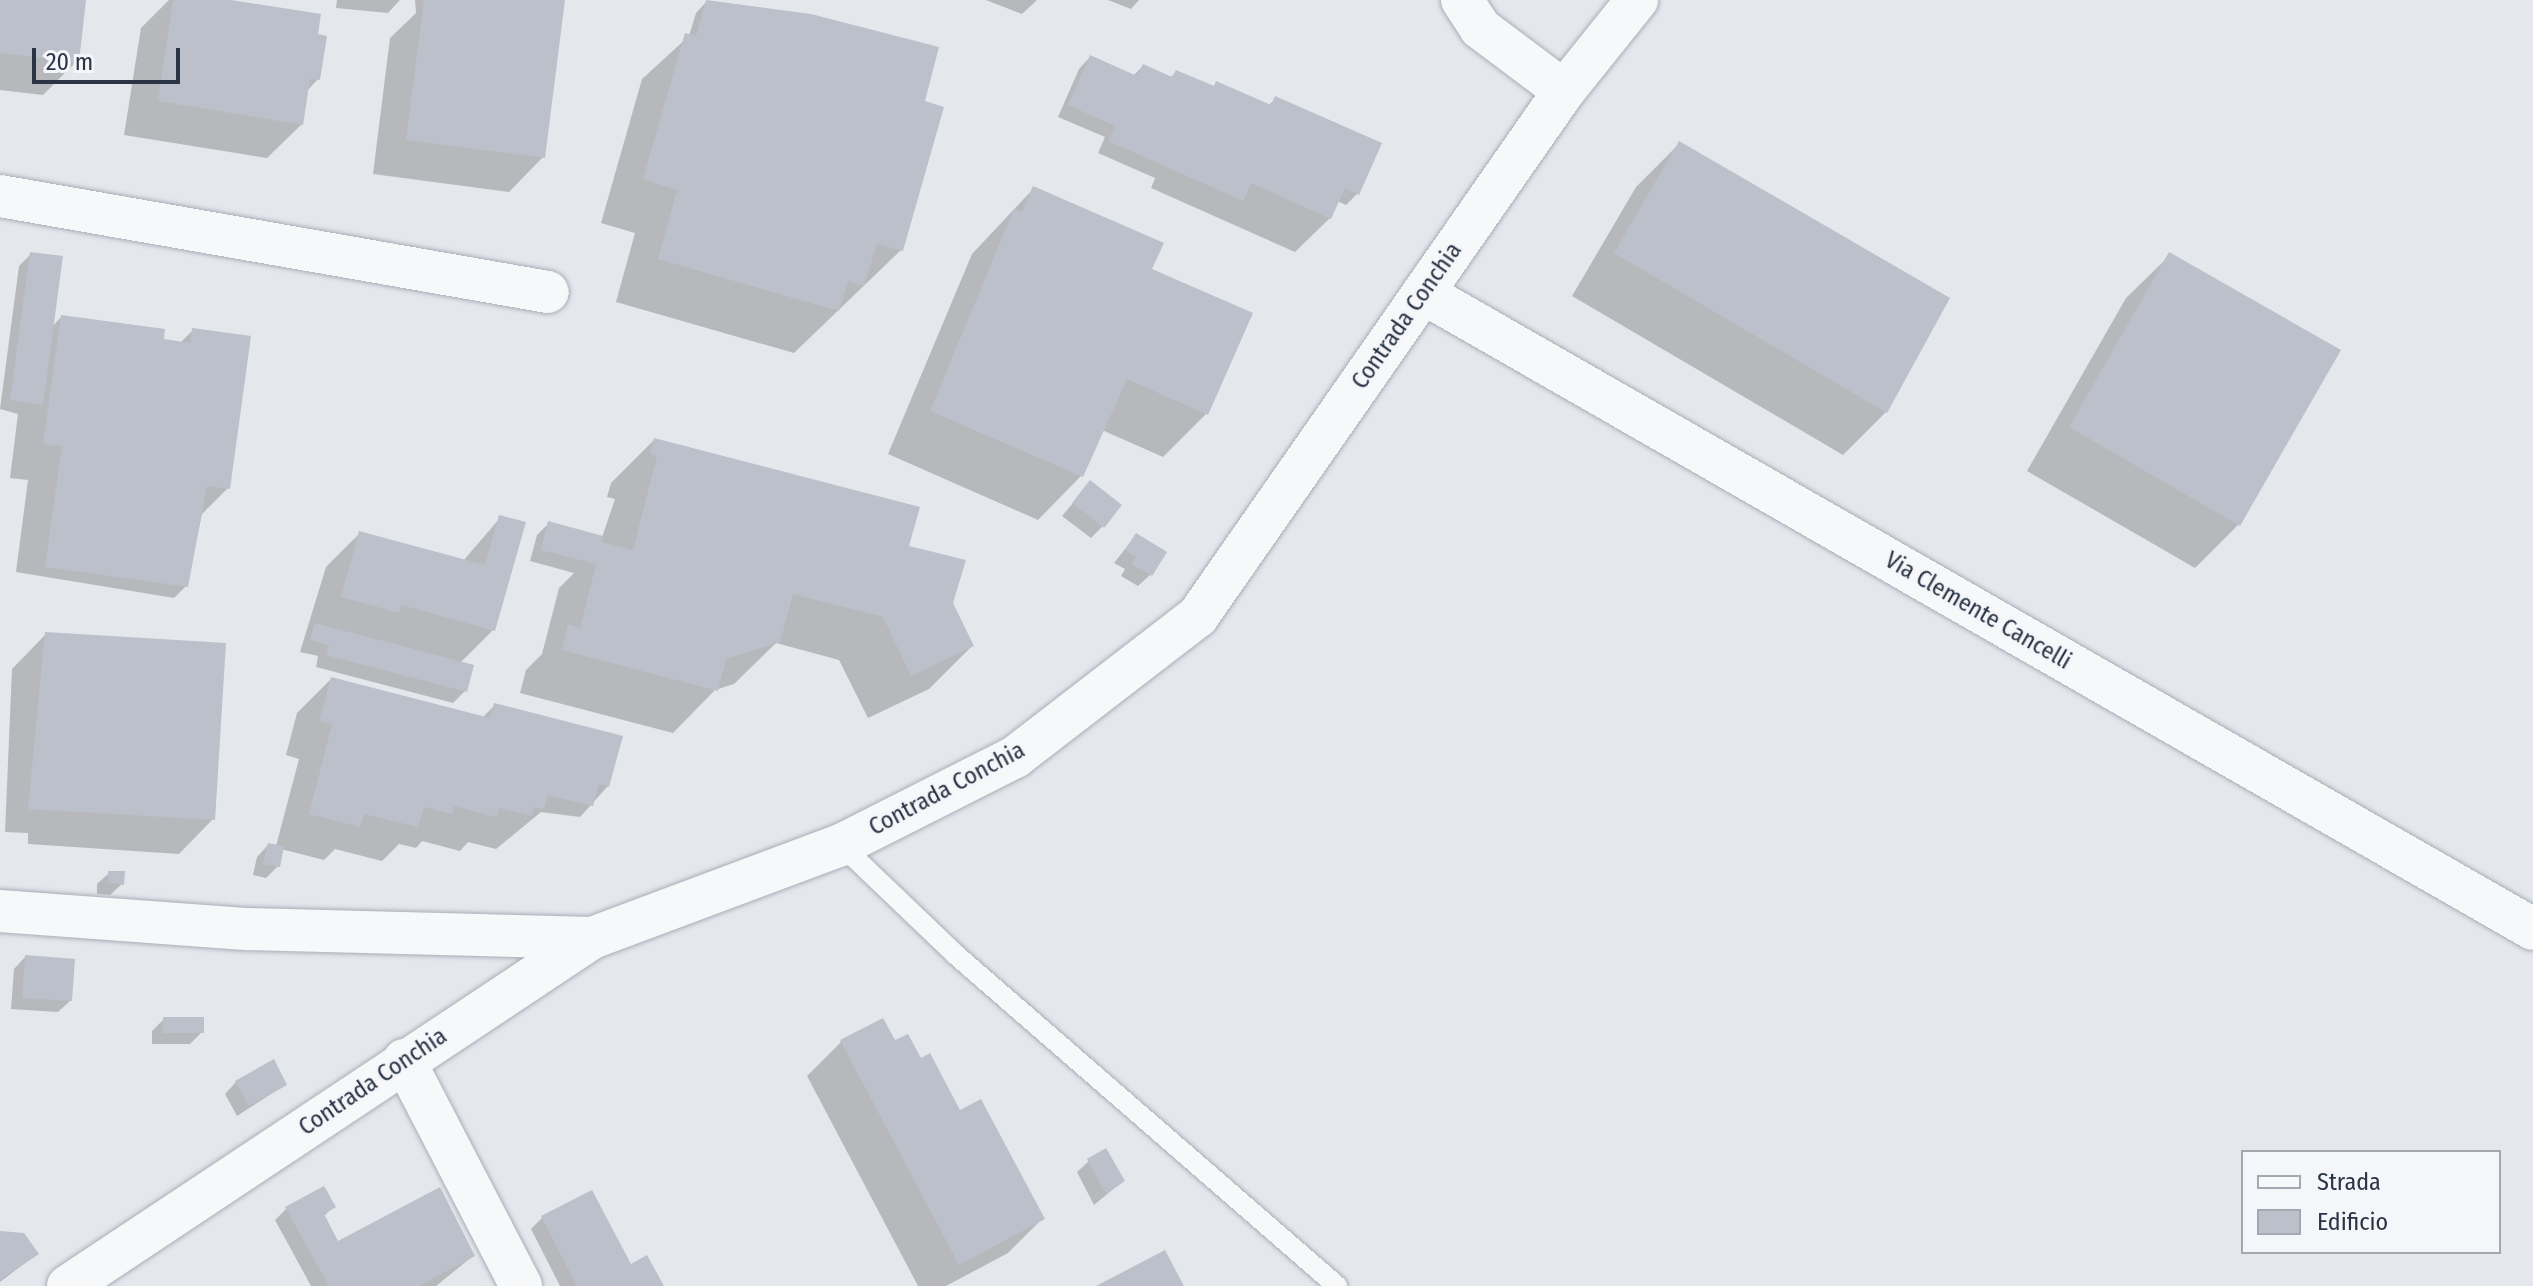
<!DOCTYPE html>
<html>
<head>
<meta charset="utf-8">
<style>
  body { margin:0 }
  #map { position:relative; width:2533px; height:1286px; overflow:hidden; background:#e4e7ec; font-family:"Fira Sans Condensed",sans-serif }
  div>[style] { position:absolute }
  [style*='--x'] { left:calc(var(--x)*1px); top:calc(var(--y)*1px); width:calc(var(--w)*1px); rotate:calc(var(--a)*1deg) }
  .shadow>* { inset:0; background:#0003 }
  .building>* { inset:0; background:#bbc0ca }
  .roads { filter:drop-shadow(0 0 2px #a9aeb7) drop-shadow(0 0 2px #a9aeb7) }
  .lane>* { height:20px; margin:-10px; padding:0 10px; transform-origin:10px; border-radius:10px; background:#f7f8fa }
  .street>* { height:42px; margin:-21px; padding:0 21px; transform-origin:21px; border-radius:21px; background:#f7f8fa }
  span { translate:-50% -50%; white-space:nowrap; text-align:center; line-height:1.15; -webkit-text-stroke:6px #f4f6f9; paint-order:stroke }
  .street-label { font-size:24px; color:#2b3445 }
  .legend { position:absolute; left:2241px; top:1150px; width:260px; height:104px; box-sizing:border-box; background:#f4f6f9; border:2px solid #a4a8b1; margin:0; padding:10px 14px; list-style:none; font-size:24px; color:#2b3445 }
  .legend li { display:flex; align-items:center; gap:16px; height:40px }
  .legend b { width:40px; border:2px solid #a4a8b1 }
  .scale { position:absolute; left:32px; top:48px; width:148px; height:36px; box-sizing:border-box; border:4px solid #2b3445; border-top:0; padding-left:10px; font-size:24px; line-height:28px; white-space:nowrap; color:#2b3445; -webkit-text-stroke:6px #f4f6f9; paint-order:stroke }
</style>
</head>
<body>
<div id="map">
  <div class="shadow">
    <div style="clip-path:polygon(0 0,84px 0,77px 61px,43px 95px,0 90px)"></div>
    <div style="clip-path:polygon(169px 0,218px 0,316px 36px,318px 79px,307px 91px,302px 124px,267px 158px,124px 135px,141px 28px)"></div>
    <div style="clip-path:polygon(337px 0,400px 0,388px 13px,336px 8px)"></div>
    <div style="clip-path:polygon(415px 0,563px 0,543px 157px,509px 192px,373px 174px,390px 38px,416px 13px)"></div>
    <div style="clip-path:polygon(986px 0,1037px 0,1022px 14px)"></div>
    <div style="clip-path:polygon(1108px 0,1139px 0,1131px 9px)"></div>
    <div style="clip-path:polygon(707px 1px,923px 100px,901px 250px,794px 353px,616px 302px,635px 233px,601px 223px,642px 79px,689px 36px,696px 13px)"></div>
    <div style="clip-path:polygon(1090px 57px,1133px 76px,1143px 66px,1170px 78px,1176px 72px,1212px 88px,1216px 83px,1268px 106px,1275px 99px,1358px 193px,1346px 205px,1337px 201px,1330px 218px,1295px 252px,1151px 188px,1155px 178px,1098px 153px,1105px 137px,1058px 117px,1079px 69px)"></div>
    <div style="clip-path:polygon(1679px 144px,1886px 412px,1843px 455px,1572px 296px,1636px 187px)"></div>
    <div style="clip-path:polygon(1034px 188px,1150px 270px,1206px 414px,1163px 457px,1102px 430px,1081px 476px,1038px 520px,888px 454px,972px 254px)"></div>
    <div style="clip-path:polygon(31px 254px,51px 328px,61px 317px,179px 344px,193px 330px,228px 488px,202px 514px,186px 586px,174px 598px,16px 572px,28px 480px,10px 478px,18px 414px,0 409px,19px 266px)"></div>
    <div style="clip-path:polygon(2170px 255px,2238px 525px,2195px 568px,2027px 471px,2126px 298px)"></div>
    <div style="clip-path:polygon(654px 440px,907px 548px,951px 603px,972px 646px,929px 689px,868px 718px,839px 660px,776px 643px,734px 684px,715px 690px,673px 733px,520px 693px,526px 670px,542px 654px,559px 588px,574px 573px,530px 561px,537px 535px,549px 523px,598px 549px,615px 499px,607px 497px,611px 483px)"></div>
    <div style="clip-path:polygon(1090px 483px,1102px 527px,1091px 538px,1062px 516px)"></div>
    <div style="clip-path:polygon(500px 518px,493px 630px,460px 663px,465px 691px,453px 703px,316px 667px,318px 656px,300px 652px,326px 567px,360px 533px,463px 561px)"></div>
    <div style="clip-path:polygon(1136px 535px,1150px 575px,1138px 586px,1121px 576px,1125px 569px,1114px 563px)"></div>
    <div style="clip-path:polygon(46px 634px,213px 819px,179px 854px,28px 844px,28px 833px,5px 832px,12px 669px)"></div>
    <div style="clip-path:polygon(331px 679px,482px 718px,495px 705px,608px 786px,580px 817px,541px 812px,496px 849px,468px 842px,460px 851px,422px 841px,416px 848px,399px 844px,382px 861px,335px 849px,324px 860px,281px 849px,278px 866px,266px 878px,253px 875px,257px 857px,268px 845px,276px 846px,299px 759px,286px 755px,297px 713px)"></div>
    <div style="clip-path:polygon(109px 873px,122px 884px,110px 895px,97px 894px,97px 884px)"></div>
    <div style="clip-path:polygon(25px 957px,70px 1001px,58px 1012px,11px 1009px,14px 969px)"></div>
    <div style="clip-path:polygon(164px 1019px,202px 1032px,190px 1044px,152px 1044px,152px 1031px)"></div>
    <div style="clip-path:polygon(841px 1042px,894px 1043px,920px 1060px,1042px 1219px,1008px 1253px,946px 1286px,918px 1286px,807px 1076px)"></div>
    <div style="clip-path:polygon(236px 1082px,285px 1085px,237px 1116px,225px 1094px)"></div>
    <div style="clip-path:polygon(1089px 1161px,1123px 1181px,1094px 1205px,1077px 1172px)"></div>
    <div style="clip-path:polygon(333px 1207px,323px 1217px,338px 1245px,473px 1256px,436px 1286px,311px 1286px,275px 1220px,287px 1208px)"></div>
    <div style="clip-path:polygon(542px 1218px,630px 1266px,662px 1286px,560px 1286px,531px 1229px)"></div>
    <div style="clip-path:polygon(0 1234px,37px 1254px,0 1282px)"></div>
  </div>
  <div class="building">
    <div style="clip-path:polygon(0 0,86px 0,79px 62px,0 53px)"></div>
    <div style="clip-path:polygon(173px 0,231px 0,321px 14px,318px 34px,327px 36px,320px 80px,310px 79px,303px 125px,158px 101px)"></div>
    <div style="clip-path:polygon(424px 0,565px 0,545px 158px,406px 140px)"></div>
    <div style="clip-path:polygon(706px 0,811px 14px,939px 47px,925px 101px,944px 107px,903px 251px,877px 244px,864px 286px,848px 281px,839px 311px,658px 259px,677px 190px,643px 179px,685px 33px,696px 36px)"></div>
    <div style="clip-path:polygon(1090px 55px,1137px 76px,1143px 64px,1172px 77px,1176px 70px,1214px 86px,1216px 81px,1271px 105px,1275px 96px,1382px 143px,1359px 195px,1345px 188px,1331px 219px,1251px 183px,1243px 201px,1108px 141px,1115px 126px,1068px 105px)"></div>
    <div style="clip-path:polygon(1679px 141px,1950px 298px,1887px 413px,1614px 253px)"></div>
    <div style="clip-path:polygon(1033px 186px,1164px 243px,1152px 269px,1253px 313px,1208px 415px,1127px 379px,1083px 477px,930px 411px,1014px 209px,1022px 212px)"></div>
    <div style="clip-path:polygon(30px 252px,63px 256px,43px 405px,10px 400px)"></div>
    <div style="clip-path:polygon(2169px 252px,2341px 350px,2240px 526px,2069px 427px)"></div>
    <div style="clip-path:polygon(61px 315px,165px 329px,164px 339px,190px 343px,192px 328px,251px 336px,230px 489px,207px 486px,188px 587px,45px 567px,62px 446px,43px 444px)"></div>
    <div style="clip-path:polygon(654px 438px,920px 507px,909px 546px,966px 560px,953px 603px,974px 646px,911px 676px,883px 617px,793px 594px,780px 642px,726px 659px,718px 691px,562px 650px,568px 624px,580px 628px,596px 564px,541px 550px,548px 521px,603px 536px,602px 542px,633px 550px,657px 456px,650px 454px)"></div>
    <div style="clip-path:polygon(1090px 480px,1122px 505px,1104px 528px,1072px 503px)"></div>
    <div style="clip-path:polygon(499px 515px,526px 522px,495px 631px,401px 605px,399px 613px,341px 597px,359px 531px,485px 565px)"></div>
    <div style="clip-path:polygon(1136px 533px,1167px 552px,1152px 576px,1131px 564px,1136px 557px,1125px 550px)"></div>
    <div style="clip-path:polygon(315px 623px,474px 665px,467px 692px,326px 655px,329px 645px,310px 640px)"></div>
    <div style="clip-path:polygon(45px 632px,226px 643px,215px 820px,28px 809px)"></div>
    <div style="clip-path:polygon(331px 677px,490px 718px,494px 703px,623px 736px,609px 787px,599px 784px,593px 806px,548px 795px,544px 809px,534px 807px,532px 816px,499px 808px,496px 817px,454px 806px,452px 814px,424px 807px,418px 827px,364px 814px,360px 827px,309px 814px,332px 724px,319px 721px)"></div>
    <div style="clip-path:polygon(268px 843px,284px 846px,280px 867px,263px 864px)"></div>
    <div style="clip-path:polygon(108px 871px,125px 871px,124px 885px,108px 883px)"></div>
    <div style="clip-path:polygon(25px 955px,75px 959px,72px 1001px,22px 998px)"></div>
    <div style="clip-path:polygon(163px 1017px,204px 1017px,204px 1033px,163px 1033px)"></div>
    <div style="clip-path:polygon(883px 1018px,895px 1040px,908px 1034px,921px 1058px,930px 1053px,960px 1110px,981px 1099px,1045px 1219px,959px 1265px,840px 1040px)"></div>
    <div style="clip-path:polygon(274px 1059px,287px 1085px,249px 1106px,235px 1081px)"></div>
    <div style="clip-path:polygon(1106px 1148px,1125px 1181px,1106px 1194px,1087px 1159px)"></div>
    <div style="clip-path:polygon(324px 1186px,336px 1207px,324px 1214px,338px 1241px,440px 1187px,475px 1256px,419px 1286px,329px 1286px,285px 1207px)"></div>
    <div style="clip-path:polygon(592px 1190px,631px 1264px,647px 1255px,664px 1286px,577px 1286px,541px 1216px)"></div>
    <div style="clip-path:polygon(0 1231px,24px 1233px,39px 1254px,0 1280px)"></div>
    <div style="clip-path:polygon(1165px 1250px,1184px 1286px,1096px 1286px,1144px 1261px)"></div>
  </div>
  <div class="roads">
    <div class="lane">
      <div style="--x:841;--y:845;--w:159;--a:43.7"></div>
      <div style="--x:956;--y:955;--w:505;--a:40.98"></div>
    </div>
    <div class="street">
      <div style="--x:1462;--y:0;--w:33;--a:57"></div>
      <div style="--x:1480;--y:28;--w:105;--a:36.9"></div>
      <div style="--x:0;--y:196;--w:556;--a:9.94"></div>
      <div style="--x:1423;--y:293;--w:1279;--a:29.81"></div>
      <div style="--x:0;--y:911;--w:249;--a:4.2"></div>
      <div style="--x:248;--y:929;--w:344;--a:1.5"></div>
      <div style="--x:404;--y:1060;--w:254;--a:62.6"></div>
      <div style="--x:68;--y:1286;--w:629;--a:-33.59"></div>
      <div style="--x:592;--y:938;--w:266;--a:-20.5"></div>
      <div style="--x:841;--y:845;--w:195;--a:-26.8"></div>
      <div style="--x:1015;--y:757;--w:231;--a:-37.6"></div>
      <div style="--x:1198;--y:616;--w:640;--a:-55.12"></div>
      <div style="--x:1564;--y:91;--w:117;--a:-51.3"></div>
    </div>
  </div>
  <div class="street-label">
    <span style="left:1407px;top:316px;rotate:-55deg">Contrada Conchia</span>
    <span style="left:1978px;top:611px;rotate:30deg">Via Clemente Cancelli</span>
    <span style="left:947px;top:789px;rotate:-28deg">Contrada Conchia</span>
    <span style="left:373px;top:1082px;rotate:-34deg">Contrada Conchia</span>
  </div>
  <ul class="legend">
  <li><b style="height:10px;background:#f7f8fa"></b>Strada</li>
  <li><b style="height:22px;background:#bbc0ca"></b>Edificio</li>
  </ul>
  <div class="scale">20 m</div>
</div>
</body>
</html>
